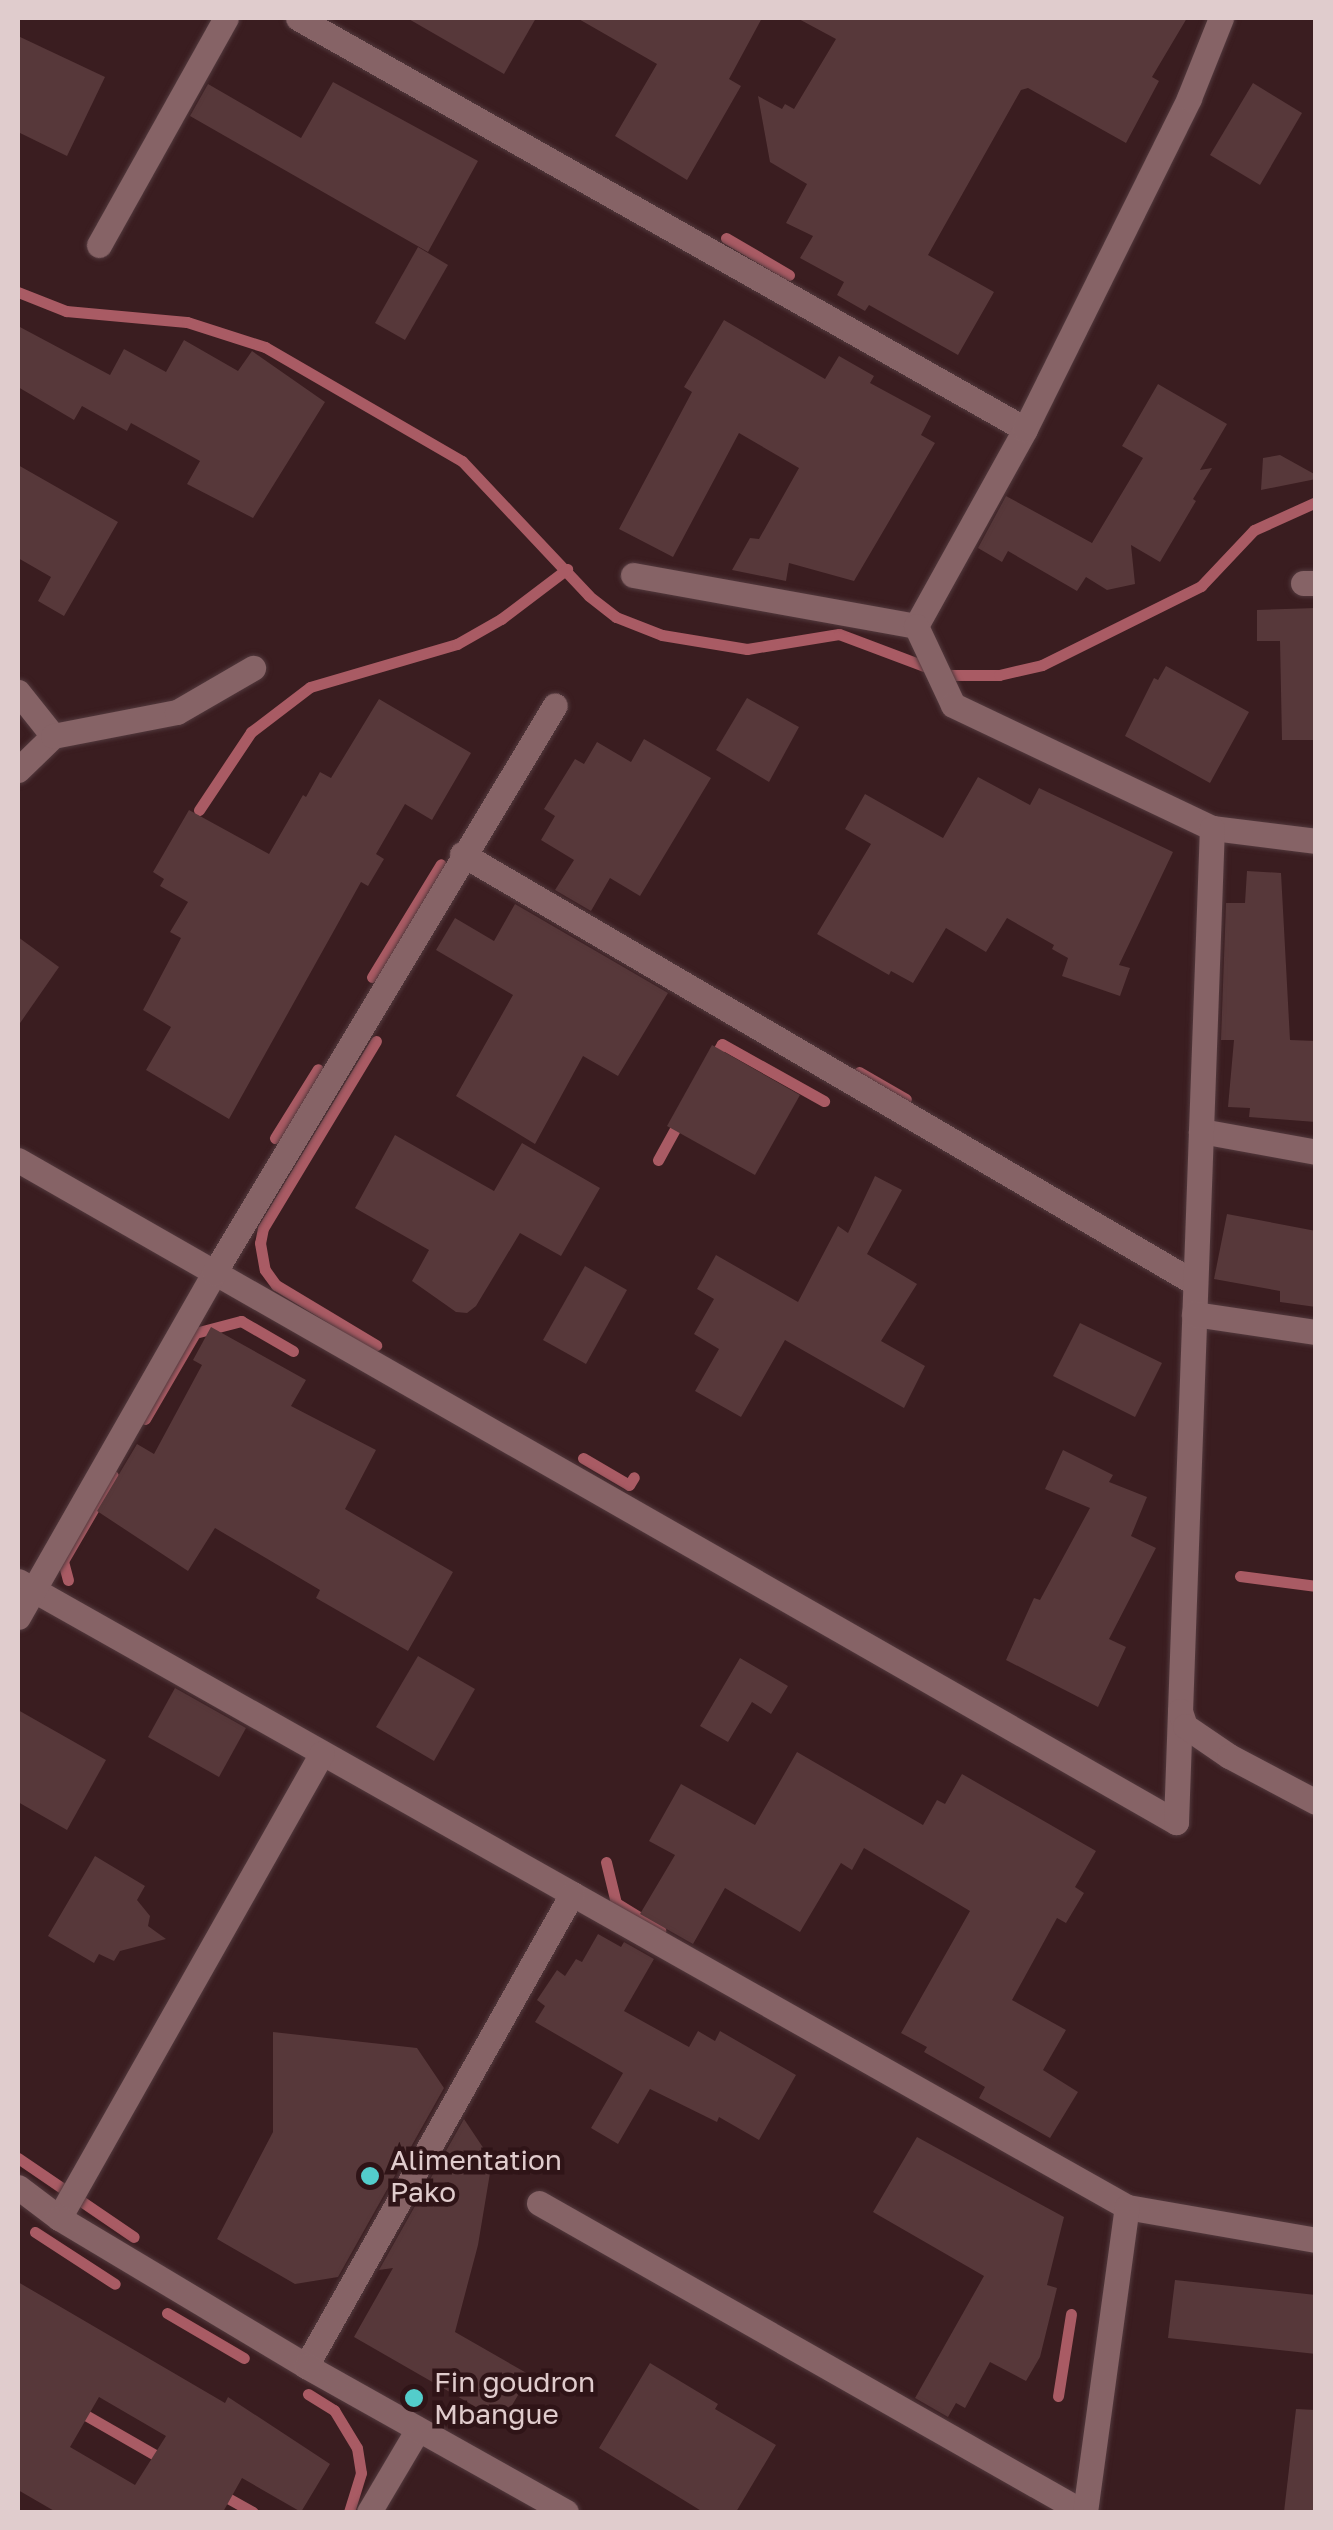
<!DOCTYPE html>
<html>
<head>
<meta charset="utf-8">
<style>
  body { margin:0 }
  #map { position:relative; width:1333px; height:2530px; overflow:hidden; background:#3a1d20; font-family:"Golos Text",sans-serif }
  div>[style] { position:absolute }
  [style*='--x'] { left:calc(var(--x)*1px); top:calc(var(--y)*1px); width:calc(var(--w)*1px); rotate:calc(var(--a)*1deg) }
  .stream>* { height:11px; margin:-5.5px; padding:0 5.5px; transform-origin:5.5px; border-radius:5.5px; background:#a95b64 }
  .building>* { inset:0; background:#57383a }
  .roads { filter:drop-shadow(0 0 2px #52393d) drop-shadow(0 0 2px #52393d) }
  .minor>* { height:25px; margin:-12.5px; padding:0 12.5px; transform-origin:12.5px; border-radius:12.5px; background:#866366 }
  .tertiary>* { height:25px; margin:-12.5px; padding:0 12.5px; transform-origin:12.5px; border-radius:12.5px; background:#866366 }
  .secondary>* { height:25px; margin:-12.5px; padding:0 12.5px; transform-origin:12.5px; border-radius:12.5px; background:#866366 }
  .dots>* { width:28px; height:28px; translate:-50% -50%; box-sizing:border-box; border:5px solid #2f1417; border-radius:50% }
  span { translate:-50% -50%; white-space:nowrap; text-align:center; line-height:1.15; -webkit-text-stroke:9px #2f1417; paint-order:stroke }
  .poi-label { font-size:28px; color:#e0cccd }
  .left { translate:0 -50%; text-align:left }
  .frame { position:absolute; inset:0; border:20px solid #e0cccd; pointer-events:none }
</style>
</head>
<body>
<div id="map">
  <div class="stream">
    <div style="--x:726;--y:238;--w:73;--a:30.4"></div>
    <div style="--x:18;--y:292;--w:52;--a:21.6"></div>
    <div style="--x:66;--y:311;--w:121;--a:5.2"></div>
    <div style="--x:187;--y:322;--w:82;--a:17.8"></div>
    <div style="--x:265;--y:347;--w:228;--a:30.1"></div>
    <div style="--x:462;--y:461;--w:185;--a:46.7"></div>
    <div style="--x:589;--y:596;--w:34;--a:38"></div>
    <div style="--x:616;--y:617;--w:49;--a:21.4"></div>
    <div style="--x:662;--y:635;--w:86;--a:9.4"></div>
    <div style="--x:747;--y:649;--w:93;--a:-9.3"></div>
    <div style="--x:839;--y:634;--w:116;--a:20.6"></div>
    <div style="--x:948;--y:675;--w:51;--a:0"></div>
    <div style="--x:999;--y:675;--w:44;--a:-13.1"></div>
    <div style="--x:1042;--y:665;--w:178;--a:-26.4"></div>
    <div style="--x:1201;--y:586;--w:77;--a:-46.6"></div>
    <div style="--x:1254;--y:530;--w:68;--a:-24.3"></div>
    <div style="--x:199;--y:810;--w:94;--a:-56.3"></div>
    <div style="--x:251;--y:732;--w:74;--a:-37.3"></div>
    <div style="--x:310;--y:687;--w:153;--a:-16.3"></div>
    <div style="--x:457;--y:644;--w:51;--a:-29.6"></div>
    <div style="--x:501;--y:619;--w:83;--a:-37.1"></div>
    <div style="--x:372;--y:977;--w:132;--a:-58.6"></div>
    <div style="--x:376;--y:1041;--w:218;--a:121.1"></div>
    <div style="--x:263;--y:1228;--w:15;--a:101"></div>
    <div style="--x:260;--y:1243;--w:27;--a:80"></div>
    <div style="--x:265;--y:1270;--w:19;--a:54"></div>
    <div style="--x:276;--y:1285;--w:117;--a:31"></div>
    <div style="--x:713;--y:1060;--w:18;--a:-61"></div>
    <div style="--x:722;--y:1044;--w:117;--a:29.2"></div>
    <div style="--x:859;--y:1072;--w:54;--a:29.9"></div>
    <div style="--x:275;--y:1138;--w:81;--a:-58.1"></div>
    <div style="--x:658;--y:1160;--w:46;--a:-61.2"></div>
    <div style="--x:145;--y:1419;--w:99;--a:-59.8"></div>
    <div style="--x:195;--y:1333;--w:48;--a:-14.6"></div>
    <div style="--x:241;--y:1321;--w:60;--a:30"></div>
    <div style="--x:583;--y:1458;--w:53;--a:30.4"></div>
    <div style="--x:629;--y:1485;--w:9;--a:-58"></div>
    <div style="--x:1240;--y:1576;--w:77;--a:7.5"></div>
    <div style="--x:68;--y:1580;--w:20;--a:-105"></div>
    <div style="--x:63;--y:1561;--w:99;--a:-59.8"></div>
    <div style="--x:606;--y:1862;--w:42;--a:76.3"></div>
    <div style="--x:616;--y:1903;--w:52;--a:31.5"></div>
    <div style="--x:18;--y:2158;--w:140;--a:34.3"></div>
    <div style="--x:35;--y:2232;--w:95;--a:33"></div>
    <div style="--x:167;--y:2313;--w:89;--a:30.3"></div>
    <div style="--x:308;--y:2394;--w:31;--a:32"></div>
    <div style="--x:334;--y:2410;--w:44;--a:58.8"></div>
    <div style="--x:357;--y:2448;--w:25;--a:81"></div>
    <div style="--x:361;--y:2473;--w:41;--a:107.1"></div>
    <div style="--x:1058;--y:2396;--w:83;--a:-81"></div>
    <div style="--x:75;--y:2409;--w:106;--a:29.9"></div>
    <div style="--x:217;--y:2492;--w:41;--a:29.1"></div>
  </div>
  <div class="building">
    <div style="clip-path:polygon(407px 18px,536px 18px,504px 74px)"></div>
    <div style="clip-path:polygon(577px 18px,762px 18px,729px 79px,741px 86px,687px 180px,615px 136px,657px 64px)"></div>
    <div style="clip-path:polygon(797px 18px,1187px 18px,1152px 77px,1159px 81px,1126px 143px,1028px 88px,1021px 90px,928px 255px,994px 292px,958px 355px,869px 305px,865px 311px,837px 295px,844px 282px,800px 258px,813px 236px,786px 223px,807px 184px,770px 162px,758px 96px,782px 109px,785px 104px,794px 109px,836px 39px)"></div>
    <div style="clip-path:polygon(18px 36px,105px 77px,67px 156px,18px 132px)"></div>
    <div style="clip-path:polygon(333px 82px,478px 161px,428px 252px,190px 116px,208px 84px,301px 138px)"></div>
    <div style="clip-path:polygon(1253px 83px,1302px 113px,1260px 185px,1210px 155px)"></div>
    <div style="clip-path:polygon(418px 247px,448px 265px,405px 340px,375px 323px)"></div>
    <div style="clip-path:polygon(724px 320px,825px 379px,839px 356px,874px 376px,870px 383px,931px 416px,921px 435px,935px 443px,854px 581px,789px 563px,786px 581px,732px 570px,750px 538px,759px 539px,799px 468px,739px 433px,673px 557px,619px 529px,692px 392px,684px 387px)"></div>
    <div style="clip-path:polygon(18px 326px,110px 375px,124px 349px,166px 372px,184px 340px,238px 371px,252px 351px,325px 402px,253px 518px,187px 484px,200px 461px,131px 423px,127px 431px,82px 406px,74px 420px,18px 387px)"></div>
    <div style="clip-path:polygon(1158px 384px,1227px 424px,1200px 470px,1212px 468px,1193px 499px,1196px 501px,1160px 562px,1131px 545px,1135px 584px,1107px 590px,1086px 577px,1077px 591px,1008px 551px,1002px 562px,978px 548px,1006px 496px,1092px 543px,1143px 458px,1122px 446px)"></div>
    <div style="clip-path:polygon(1280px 455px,1316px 475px,1316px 479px,1261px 490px,1263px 458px)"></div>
    <div style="clip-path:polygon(18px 465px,118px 522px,64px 616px,38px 601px,51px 577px,18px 558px)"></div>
    <div style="clip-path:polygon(1316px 608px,1316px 740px,1282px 740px,1280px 641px,1257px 641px,1257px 610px)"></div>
    <div style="clip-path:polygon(1166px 666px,1249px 712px,1210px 783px,1125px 736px,1154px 678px,1158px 680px)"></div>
    <div style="clip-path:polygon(747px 698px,799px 727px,769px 782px,716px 750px)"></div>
    <div style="clip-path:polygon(379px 699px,471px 753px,432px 820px,405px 804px,376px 854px,384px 859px,368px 886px,361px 882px,229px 1119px,146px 1070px,171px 1027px,143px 1010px,181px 938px,170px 932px,188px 902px,160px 886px,164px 879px,153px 872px,189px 810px,269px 854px,303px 795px,306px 797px,320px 772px,331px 778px)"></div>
    <div style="clip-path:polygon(644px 739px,711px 778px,640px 896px,610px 878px,591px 911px,555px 890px,574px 860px,541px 840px,555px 816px,544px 809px,575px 759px,584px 764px,597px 742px,631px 762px)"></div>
    <div style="clip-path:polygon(978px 777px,1030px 805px,1039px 788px,1173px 852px,1119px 965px,1130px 968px,1120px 996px,1062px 976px,1068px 958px,1052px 949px,1054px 945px,1007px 918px,986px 952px,946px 928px,913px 983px,891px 971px,889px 975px,817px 934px,871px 844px,845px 829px,865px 794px,943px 838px)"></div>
    <div style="clip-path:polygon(1247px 871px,1281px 873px,1290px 1040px,1316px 1041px,1316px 1122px,1249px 1117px,1250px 1108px,1228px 1107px,1234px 1040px,1221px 1040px,1226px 903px,1245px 903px)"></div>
    <div style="clip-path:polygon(515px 904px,668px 993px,618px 1076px,583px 1056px,535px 1144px,456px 1096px,513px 995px,436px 950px,455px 918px,494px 941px)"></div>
    <div style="clip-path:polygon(18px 937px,59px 967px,18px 1026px)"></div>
    <div style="clip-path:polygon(712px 1045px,800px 1095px,755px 1175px,667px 1126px)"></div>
    <div style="clip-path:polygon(395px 1135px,494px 1191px,522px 1143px,600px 1188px,561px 1256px,520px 1233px,476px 1306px,467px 1313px,456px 1312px,412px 1281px,429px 1250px,355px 1208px)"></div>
    <div style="clip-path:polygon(875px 1176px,902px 1190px,867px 1254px,917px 1284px,881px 1341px,925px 1366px,904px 1408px,785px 1340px,741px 1417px,695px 1391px,719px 1349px,694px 1334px,714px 1299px,697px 1289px,716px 1255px,798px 1302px,838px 1226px,848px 1233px)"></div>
    <div style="clip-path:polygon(1227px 1214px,1316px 1231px,1316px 1307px,1280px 1302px,1280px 1291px,1214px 1279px)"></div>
    <div style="clip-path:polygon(585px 1266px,627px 1290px,586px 1364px,543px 1340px)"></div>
    <div style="clip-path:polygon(1080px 1323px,1162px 1363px,1135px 1417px,1053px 1376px)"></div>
    <div style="clip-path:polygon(211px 1327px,306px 1380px,291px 1406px,376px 1450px,345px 1509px,453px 1572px,408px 1651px,316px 1598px,320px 1590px,215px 1528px,188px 1571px,97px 1511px,137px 1444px,154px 1454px,202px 1365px,193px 1360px)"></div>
    <div style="clip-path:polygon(1063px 1450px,1113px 1475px,1109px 1482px,1147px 1497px,1131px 1536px,1156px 1548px,1109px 1639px,1126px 1647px,1098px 1707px,1006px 1660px,1034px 1598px,1040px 1600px,1090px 1508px,1045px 1489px)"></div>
    <div style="clip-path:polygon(418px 1656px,475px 1689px,434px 1761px,376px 1727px)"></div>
    <div style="clip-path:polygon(740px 1658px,788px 1686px,771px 1714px,752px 1702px,728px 1742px,700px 1726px)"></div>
    <div style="clip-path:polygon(175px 1688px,246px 1728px,219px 1777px,148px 1737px)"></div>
    <div style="clip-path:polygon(18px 1710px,106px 1760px,67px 1830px,18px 1802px)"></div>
    <div style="clip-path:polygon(797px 1752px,923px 1825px,937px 1800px,945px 1804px,962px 1774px,1096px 1851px,1075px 1887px,1084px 1893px,1066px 1923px,1057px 1918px,1012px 2000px,1066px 2030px,1043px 2070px,1078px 2092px,1050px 2138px,979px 2098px,985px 2087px,924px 2052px,927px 2047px,901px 2033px,970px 1911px,864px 1848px,852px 1870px,841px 1863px,800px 1932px,725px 1888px,693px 1944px,640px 1914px,675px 1855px,649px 1841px,681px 1784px,755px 1825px)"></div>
    <div style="clip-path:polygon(95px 1856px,145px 1886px,137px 1900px,150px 1916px,148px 1926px,166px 1939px,120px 1951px,114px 1961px,99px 1954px,94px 1963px,48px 1936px)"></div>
    <div style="clip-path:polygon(598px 1934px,621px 1947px,624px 1942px,654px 1959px,624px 2011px,689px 2047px,698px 2031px,715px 2041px,720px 2031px,796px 2075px,759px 2140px,719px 2117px,717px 2122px,650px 2089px,618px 2144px,591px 2128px,623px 2073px,535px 2022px,545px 2006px,537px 2000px,557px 1970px,565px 1976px,576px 1959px,582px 1962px)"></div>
    <div style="clip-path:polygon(273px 2032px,417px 2048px,444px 2088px,338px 2277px,295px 2284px,217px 2239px,273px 2132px)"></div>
    <div style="clip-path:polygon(464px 2119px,492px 2161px,478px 2245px,455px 2332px,530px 2375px,502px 2422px,354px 2337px,393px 2268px,379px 2270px)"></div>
    <div style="clip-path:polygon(917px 2137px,1064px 2217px,1047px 2285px,1057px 2288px,1040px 2357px,1026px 2381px,990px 2362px,965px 2408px,956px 2403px,948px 2417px,915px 2398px,984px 2276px,873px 2212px)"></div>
    <div style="clip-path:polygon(1175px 2280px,1316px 2295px,1316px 2354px,1168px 2338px)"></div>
    <div style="clip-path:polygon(evenodd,18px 2282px,225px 2403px,228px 2397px,330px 2464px,301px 2512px,242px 2478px,223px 2512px,56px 2512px,18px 2490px,18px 2282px,99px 2397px,166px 2436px,135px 2485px,70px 2447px,99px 2397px)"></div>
    <div style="clip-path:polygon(650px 2363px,718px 2404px,715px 2409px,776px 2445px,736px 2512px,703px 2512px,599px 2448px)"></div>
    <div style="clip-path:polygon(1296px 2409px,1316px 2410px,1316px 2512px,1284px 2512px)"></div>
  </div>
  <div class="roads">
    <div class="minor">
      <div style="--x:298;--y:18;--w:835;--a:29.48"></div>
      <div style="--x:99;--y:245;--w:260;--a:-60.8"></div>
      <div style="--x:633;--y:575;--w:288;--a:10.2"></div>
      <div style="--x:1303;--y:583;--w:13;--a:0"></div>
      <div style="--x:916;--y:626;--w:225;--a:-61"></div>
      <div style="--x:1025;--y:429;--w:369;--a:-63.6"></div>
      <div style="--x:1189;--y:98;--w:86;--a:-68.2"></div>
      <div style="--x:916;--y:626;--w:87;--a:64.9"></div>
      <div style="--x:953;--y:705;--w:287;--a:25.4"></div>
      <div style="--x:1212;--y:828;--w:105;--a:7.1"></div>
      <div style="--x:18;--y:692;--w:56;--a:51.5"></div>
      <div style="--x:53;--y:736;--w:49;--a:135.8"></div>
      <div style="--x:53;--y:736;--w:126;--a:-11"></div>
      <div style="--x:177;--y:712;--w:88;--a:-30.1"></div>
      <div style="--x:462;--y:854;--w:849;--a:30.34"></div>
      <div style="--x:1201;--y:1131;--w:117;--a:10.3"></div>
      <div style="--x:18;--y:1160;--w:1334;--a:29.76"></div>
      <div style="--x:1176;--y:1822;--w:995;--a:-87.93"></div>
      <div style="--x:1194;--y:1314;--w:123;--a:8.4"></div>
      <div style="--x:18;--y:1581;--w:1273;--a:29.44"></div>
      <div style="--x:1127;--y:2207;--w:192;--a:9.9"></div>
      <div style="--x:18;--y:1617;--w:396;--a:-60.3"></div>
      <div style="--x:214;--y:1273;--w:662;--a:-59.02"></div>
      <div style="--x:1180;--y:1711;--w:16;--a:72"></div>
      <div style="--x:1185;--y:1726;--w:53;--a:34.3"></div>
      <div style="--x:1229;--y:1756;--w:98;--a:27.9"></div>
      <div style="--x:539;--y:2203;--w:626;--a:29.6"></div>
      <div style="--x:59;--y:2218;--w:534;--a:-60.51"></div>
      <div style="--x:306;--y:2366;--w:542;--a:-60.6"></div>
      <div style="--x:1085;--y:2512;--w:308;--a:-82.2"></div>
    </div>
    <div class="tertiary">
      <div style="--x:369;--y:2512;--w:96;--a:-59.4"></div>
    </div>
    <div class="secondary">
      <div style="--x:18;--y:2187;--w:51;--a:37.1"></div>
      <div style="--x:59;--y:2218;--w:288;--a:30.9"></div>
      <div style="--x:306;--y:2366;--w:298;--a:29.3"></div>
    </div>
  </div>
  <div class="dots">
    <div style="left:370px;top:2176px;background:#53cdcb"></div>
    <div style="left:414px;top:2398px;background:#53cdcb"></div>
  </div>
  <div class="poi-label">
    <span class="left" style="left:390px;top:2176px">Alimentation<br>Pako</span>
    <span class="left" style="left:434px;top:2398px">Fin goudron<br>Mbangue</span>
  </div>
  <div class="frame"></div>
</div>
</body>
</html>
